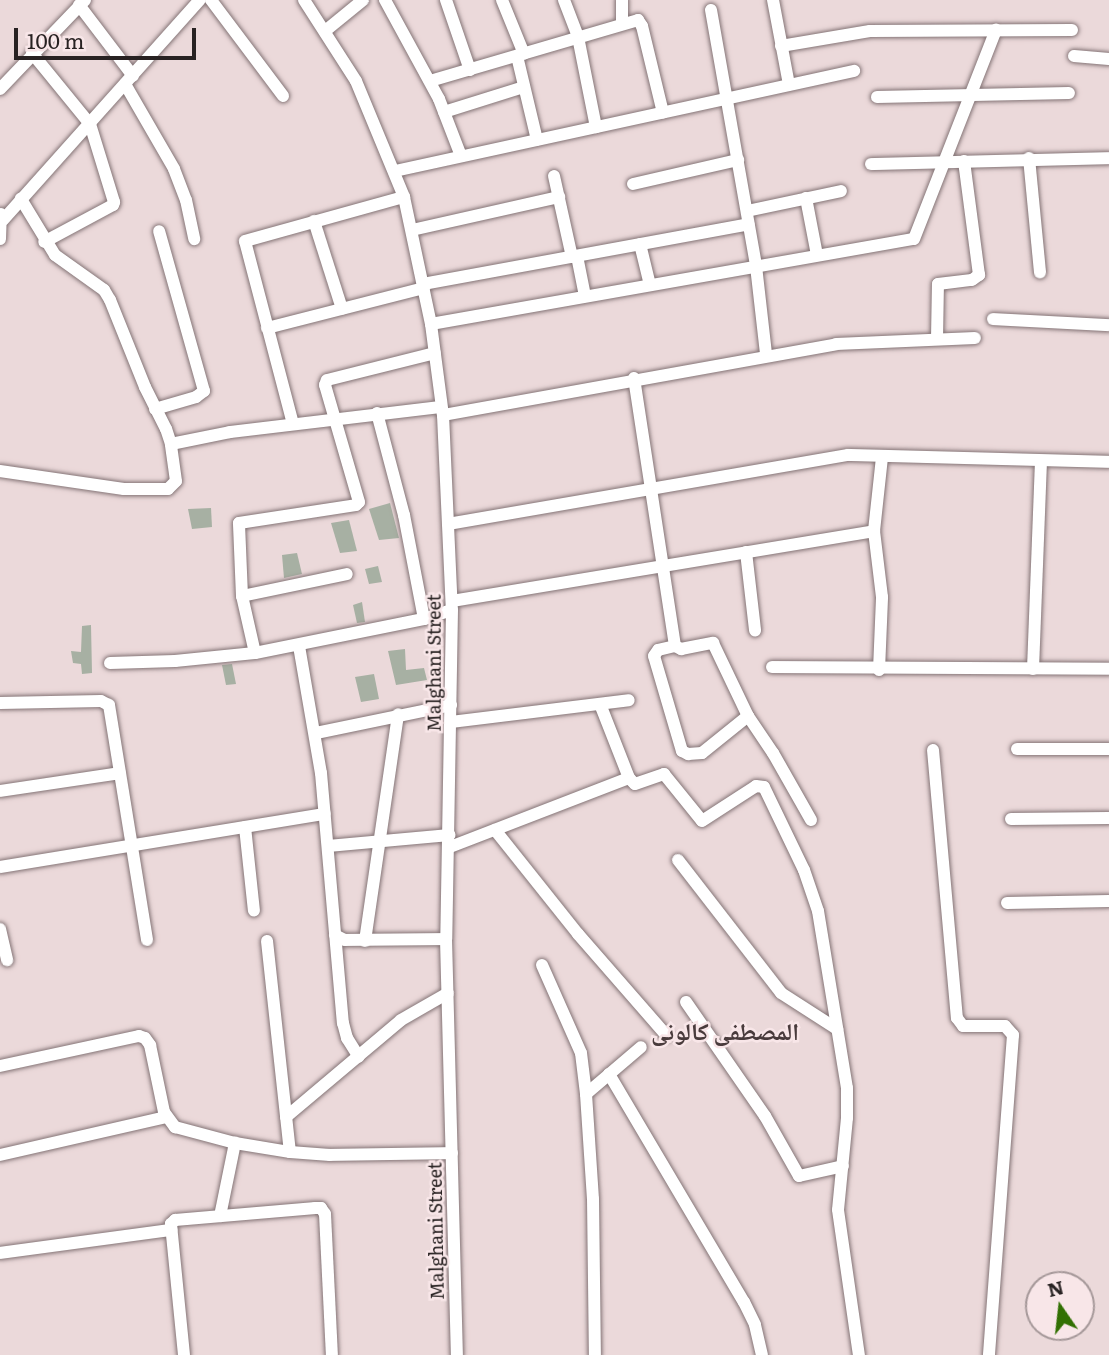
<!DOCTYPE html>
<html>
<head>
<meta charset="utf-8">
<style>
  body { margin:0 }
  #map { position:relative; width:1109px; height:1355px; overflow:hidden; background:#ebd9da; font-family:Literata,"Noto Naskh Arabic",serif }
  div>[style] { position:absolute }
  [style*='--x'] { left:calc(var(--x)*1px); top:calc(var(--y)*1px); width:calc(var(--w)*1px); rotate:calc(var(--a)*1deg) }
  .building>* { inset:0; background:#a7b0a3 }
  .roads { filter:drop-shadow(0 0 2px #847476) drop-shadow(0 0 2px #847476) }
  .minor>* { height:12px; margin:-6px; padding:0 6px; transform-origin:6px; border-radius:6px; background:#fff }
  span { translate:-50% -50%; white-space:nowrap; text-align:center; line-height:1.15; -webkit-text-stroke:5px #f8e6e8; paint-order:stroke }
  .street-label { font-size:18px; color:#282222 }
  .district-label { font-size:24px; color:#493b3c; font-weight:700 }
  .north { position:absolute; left:1025px; top:1271px; width:70px; height:70px; box-sizing:border-box; background:#f8e6e8; border:2px solid #a59899; border-radius:50%; rotate:346deg; font-size:19px; font-weight:700; line-height:28px; text-align:center; color:#282222 }
  .north::after { content:''; display:block; margin:auto; width:24px; height:32px; background:#327003; clip-path:polygon(50% 0,100% 100%,50% 72%,0 100%) }
  .scale { position:absolute; left:14px; top:28px; width:182px; height:32px; box-sizing:border-box; border:4px solid #282222; border-top:0; padding-left:9px; font-size:21px; line-height:24px; white-space:nowrap; color:#282222; -webkit-text-stroke:5px #f8e6e8; paint-order:stroke }
</style>
</head>
<body>
<div id="map">
  <div class="building">
    <div style="clip-path:polygon(390px 503px,399px 538px,379px 540px,369px 509px)"></div>
    <div style="clip-path:polygon(211px 508px,212px 527px,192px 529px,188px 509px)"></div>
    <div style="clip-path:polygon(349px 520px,357px 551px,340px 553px,331px 523px)"></div>
    <div style="clip-path:polygon(297px 553px,302px 574px,284px 578px,282px 555px)"></div>
    <div style="clip-path:polygon(378px 566px,382px 582px,369px 584px,365px 569px)"></div>
    <div style="clip-path:polygon(362px 602px,365px 622px,357px 623px,353px 605px)"></div>
    <div style="clip-path:polygon(91px 625px,92px 673px,82px 674px,81px 664px,73px 663px,71px 651px,81px 652px,82px 626px)"></div>
    <div style="clip-path:polygon(405px 649px,406px 670px,424px 668px,427px 680px,396px 685px,388px 651px)"></div>
    <div style="clip-path:polygon(232px 664px,236px 684px,226px 685px,222px 665px)"></div>
    <div style="clip-path:polygon(374px 674px,379px 699px,361px 702px,355px 677px)"></div>
  </div>
  <div class="roads">
    <div class="minor">
      <div style="--x:211;--y:0;--w:120;--a:53.1"></div>
      <div style="--x:304;--y:0;--w:96;--a:57.3"></div>
      <div style="--x:356;--y:81;--w:126;--a:67.5"></div>
      <div style="--x:404;--y:197;--w:130;--a:78"></div>
      <div style="--x:431;--y:324;--w:92;--a:82.5"></div>
      <div style="--x:443;--y:415;--w:195;--a:87.4"></div>
      <div style="--x:452;--y:610;--w:329;--a:91"></div>
      <div style="--x:446;--y:939;--w:416;--a:88.5"></div>
      <div style="--x:385;--y:0;--w:113;--a:61.4"></div>
      <div style="--x:439;--y:99;--w:61;--a:68.9"></div>
      <div style="--x:446;--y:0;--w:74;--a:71.1"></div>
      <div style="--x:502;--y:0;--w:58;--a:67.8"></div>
      <div style="--x:564;--y:0;--w:40;--a:69"></div>
      <div style="--x:578;--y:37;--w:92;--a:78.7"></div>
      <div style="--x:622;--y:0;--w:24;--a:90"></div>
      <div style="--x:773;--y:0;--w:86;--a:79.3"></div>
      <div style="--x:79;--y:5;--w:89;--a:52.7"></div>
      <div style="--x:711;--y:10;--w:260;--a:80"></div>
      <div style="--x:756;--y:266;--w:89;--a:83.5"></div>
      <div style="--x:325;--y:31;--w:49;--a:-39.2"></div>
      <div style="--x:781;--y:46;--w:90;--a:-9.6"></div>
      <div style="--x:870;--y:31;--w:202;--a:-0.3"></div>
      <div style="--x:32;--y:53;--w:92;--a:50.8"></div>
      <div style="--x:90;--y:124;--w:82;--a:72.9"></div>
      <div style="--x:114;--y:202;--w:3;--a:108"></div>
      <div style="--x:113;--y:205;--w:78;--a:151.8"></div>
      <div style="--x:517;--y:56;--w:86;--a:76.6"></div>
      <div style="--x:1074;--y:56;--w:35;--a:5"></div>
      <div style="--x:430;--y:81;--w:217;--a:-16.3"></div>
      <div style="--x:638;--y:20;--w:7;--a:56"></div>
      <div style="--x:642;--y:26;--w:89;--a:76.4"></div>
      <div style="--x:125;--y:84;--w:98;--a:60"></div>
      <div style="--x:174;--y:169;--w:33;--a:69"></div>
      <div style="--x:186;--y:200;--w:40;--a:78"></div>
      <div style="--x:0;--y:89;--w:123;--a:-46.3"></div>
      <div style="--x:877;--y:97;--w:192;--a:-1.2"></div>
      <div style="--x:444;--y:112;--w:84;--a:-17.4"></div>
      <div style="--x:1029;--y:158;--w:115;--a:84.5"></div>
      <div style="--x:871;--y:164;--w:238;--a:-1.4"></div>
      <div style="--x:395;--y:171;--w:470;--a:-12.3"></div>
      <div style="--x:554;--y:176;--w:83;--a:77.5"></div>
      <div style="--x:633;--y:184;--w:108;--a:-12.9"></div>
      <div style="--x:806;--y:198;--w:58;--a:79.1"></div>
      <div style="--x:747;--y:211;--w:96;--a:-12"></div>
      <div style="--x:3;--y:220;--w:295;--a:-48.2"></div>
      <div style="--x:314;--y:221;--w:92;--a:72.3"></div>
      <div style="--x:412;--y:230;--w:151;--a:-12.7"></div>
      <div style="--x:0;--y:239;--w:25;--a:-88"></div>
      <div style="--x:640;--y:244;--w:42;--a:76.3"></div>
      <div style="--x:577;--y:256;--w:41;--a:78.7"></div>
      <div style="--x:423;--y:284;--w:331;--a:-10.4"></div>
      <div style="--x:993;--y:319;--w:116;--a:3"></div>
      <div style="--x:431;--y:324;--w:490;--a:-10"></div>
      <div style="--x:914;--y:239;--w:225;--a:-68.6"></div>
      <div style="--x:267;--y:328;--w:162;--a:-14.3"></div>
      <div style="--x:937;--y:339;--w:55;--a:-89"></div>
      <div style="--x:938;--y:284;--w:34;--a:-7"></div>
      <div style="--x:972;--y:280;--w:9;--a:-36"></div>
      <div style="--x:979;--y:275;--w:115;--a:-97.5"></div>
      <div style="--x:634;--y:378;--w:271;--a:81.3"></div>
      <div style="--x:675;--y:646;--w:7;--a:27"></div>
      <div style="--x:681;--y:649;--w:33;--a:-11"></div>
      <div style="--x:713;--y:643;--w:81;--a:64.4"></div>
      <div style="--x:748;--y:716;--w:45;--a:56"></div>
      <div style="--x:773;--y:753;--w:77;--a:60.4"></div>
      <div style="--x:155;--y:409;--w:43;--a:-16.3"></div>
      <div style="--x:196;--y:397;--w:10;--a:-37"></div>
      <div style="--x:204;--y:391;--w:166;--a:-105.7"></div>
      <div style="--x:377;--y:413;--w:106;--a:75.2"></div>
      <div style="--x:404;--y:515;--w:106;--a:79.1"></div>
      <div style="--x:443;--y:415;--w:399;--a:-10.2"></div>
      <div style="--x:836;--y:344;--w:139;--a:-2.5"></div>
      <div style="--x:293;--y:424;--w:189;--a:-104.7"></div>
      <div style="--x:245;--y:241;--w:165;--a:-15.5"></div>
      <div style="--x:171;--y:444;--w:60;--a:-11.5"></div>
      <div style="--x:230;--y:432;--w:212;--a:-6.8"></div>
      <div style="--x:0;--y:471;--w:125;--a:8.3"></div>
      <div style="--x:124;--y:489;--w:44;--a:0"></div>
      <div style="--x:168;--y:489;--w:11;--a:-45"></div>
      <div style="--x:176;--y:481;--w:37;--a:-98"></div>
      <div style="--x:171;--y:444;--w:16;--a:-108"></div>
      <div style="--x:166;--y:429;--w:47;--a:-116.6"></div>
      <div style="--x:145;--y:387;--w:94;--a:-111.9"></div>
      <div style="--x:110;--y:300;--w:12;--a:-121"></div>
      <div style="--x:104;--y:290;--w:60;--a:-144.5"></div>
      <div style="--x:55;--y:255;--w:66;--a:-121.3"></div>
      <div style="--x:448;--y:524;--w:406;--a:-9.8"></div>
      <div style="--x:848;--y:455;--w:261;--a:1.5"></div>
      <div style="--x:746;--y:552;--w:79;--a:83.4"></div>
      <div style="--x:242;--y:596;--w:107;--a:-11.8"></div>
      <div style="--x:452;--y:601;--w:428;--a:-9.4"></div>
      <div style="--x:299;--y:646;--w:129;--a:80.2"></div>
      <div style="--x:321;--y:773;--w:251;--a:85"></div>
      <div style="--x:343;--y:1023;--w:16;--a:75"></div>
      <div style="--x:347;--y:1038;--w:22;--a:58"></div>
      <div style="--x:675;--y:646;--w:17;--a:167"></div>
      <div style="--x:658;--y:650;--w:7;--a:124"></div>
      <div style="--x:654;--y:656;--w:99;--a:73.6"></div>
      <div style="--x:682;--y:751;--w:7;--a:27"></div>
      <div style="--x:688;--y:754;--w:14;--a:-4"></div>
      <div style="--x:702;--y:753;--w:59;--a:-38.8"></div>
      <div style="--x:255;--y:653;--w:58;--a:-102.8"></div>
      <div style="--x:242;--y:596;--w:73;--a:-92.4"></div>
      <div style="--x:239;--y:523;--w:118;--a:-8.7"></div>
      <div style="--x:356;--y:505;--w:4;--a:-45"></div>
      <div style="--x:359;--y:502;--w:122;--a:-106.2"></div>
      <div style="--x:325;--y:385;--w:5;--a:-68"></div>
      <div style="--x:327;--y:380;--w:111;--a:-14"></div>
      <div style="--x:110;--y:663;--w:65;--a:-1.8"></div>
      <div style="--x:175;--y:661;--w:80;--a:-5.7"></div>
      <div style="--x:255;--y:653;--w:172;--a:-11.4"></div>
      <div style="--x:424;--y:619;--w:29;--a:-18"></div>
      <div style="--x:772;--y:667;--w:337;--a:0.3"></div>
      <div style="--x:1033;--y:669;--w:208;--a:-87.8"></div>
      <div style="--x:879;--y:670;--w:73;--a:-87.6"></div>
      <div style="--x:882;--y:597;--w:66;--a:-96.9"></div>
      <div style="--x:874;--y:531;--w:74;--a:-83.8"></div>
      <div style="--x:0;--y:703;--w:101;--a:-1.1"></div>
      <div style="--x:101;--y:701;--w:9;--a:27"></div>
      <div style="--x:109;--y:705;--w:238;--a:80.8"></div>
      <div style="--x:600;--y:704;--w:79;--a:68.6"></div>
      <div style="--x:629;--y:778;--w:8;--a:45"></div>
      <div style="--x:635;--y:784;--w:31;--a:-19"></div>
      <div style="--x:664;--y:774;--w:60;--a:51"></div>
      <div style="--x:702;--y:821;--w:64;--a:-32.9"></div>
      <div style="--x:756;--y:786;--w:8;--a:7"></div>
      <div style="--x:764;--y:787;--w:92;--a:64.3"></div>
      <div style="--x:804;--y:870;--w:43;--a:71.1"></div>
      <div style="--x:818;--y:911;--w:179;--a:80.7"></div>
      <div style="--x:847;--y:1088;--w:30;--a:90"></div>
      <div style="--x:847;--y:1118;--w:92;--a:95.6"></div>
      <div style="--x:838;--y:1210;--w:147;--a:81.8"></div>
      <div style="--x:451;--y:722;--w:179;--a:-7"></div>
      <div style="--x:316;--y:733;--w:138;--a:-11.7"></div>
      <div style="--x:1017;--y:749;--w:92;--a:0"></div>
      <div style="--x:933;--y:750;--w:269;--a:84.9"></div>
      <div style="--x:957;--y:1018;--w:10;--a:53"></div>
      <div style="--x:963;--y:1026;--w:42;--a:0"></div>
      <div style="--x:1005;--y:1026;--w:12;--a:48"></div>
      <div style="--x:1013;--y:1035;--w:321;--a:94.3"></div>
      <div style="--x:0;--y:791;--w:121;--a:-8.5"></div>
      <div style="--x:1011;--y:819;--w:98;--a:-0.6"></div>
      <div style="--x:245;--y:827;--w:84;--a:83.9"></div>
      <div style="--x:495;--y:830;--w:133;--a:51.4"></div>
      <div style="--x:578;--y:934;--w:135;--a:48.9"></div>
      <div style="--x:328;--y:846;--w:122;--a:-5.2"></div>
      <div style="--x:450;--y:847;--w:192;--a:-21.1"></div>
      <div style="--x:678;--y:860;--w:168;--a:52.2"></div>
      <div style="--x:781;--y:993;--w:67;--a:32.7"></div>
      <div style="--x:0;--y:867;--w:329;--a:-9.3"></div>
      <div style="--x:1007;--y:903;--w:102;--a:-1.1"></div>
      <div style="--x:0;--y:929;--w:32;--a:77"></div>
      <div style="--x:335;--y:935;--w:11;--a:27"></div>
      <div style="--x:345;--y:940;--w:101;--a:-0.6"></div>
      <div style="--x:267;--y:941;--w:212;--a:83.8"></div>
      <div style="--x:365;--y:941;--w:229;--a:-81.7"></div>
      <div style="--x:542;--y:965;--w:96;--a:66.1"></div>
      <div style="--x:581;--y:1053;--w:41;--a:83"></div>
      <div style="--x:586;--y:1094;--w:105;--a:86.2"></div>
      <div style="--x:593;--y:1199;--w:156;--a:89.3"></div>
      <div style="--x:686;--y:1002;--w:139;--a:55.3"></div>
      <div style="--x:765;--y:1116;--w:69;--a:60.5"></div>
      <div style="--x:799;--y:1176;--w:45;--a:-12.8"></div>
      <div style="--x:0;--y:1066;--w:142;--a:-12.2"></div>
      <div style="--x:139;--y:1036;--w:6;--a:18"></div>
      <div style="--x:145;--y:1038;--w:9;--a:54"></div>
      <div style="--x:150;--y:1045;--w:68;--a:78.2"></div>
      <div style="--x:164;--y:1112;--w:19;--a:54"></div>
      <div style="--x:175;--y:1127;--w:62;--a:14.9"></div>
      <div style="--x:235;--y:1143;--w:56;--a:9.3"></div>
      <div style="--x:290;--y:1152;--w:40;--a:4.3"></div>
      <div style="--x:330;--y:1155;--w:122;--a:-0.9"></div>
      <div style="--x:609;--y:1074;--w:265;--a:59.4"></div>
      <div style="--x:744;--y:1302;--w:25;--a:64"></div>
      <div style="--x:755;--y:1325;--w:31;--a:77"></div>
      <div style="--x:586;--y:1094;--w:72;--a:-40.5"></div>
      <div style="--x:286;--y:1117;--w:150;--a:-40.1"></div>
      <div style="--x:401;--y:1020;--w:54;--a:-29.9"></div>
      <div style="--x:0;--y:1155;--w:170;--a:-12.9"></div>
      <div style="--x:220;--y:1216;--w:75;--a:-78.4"></div>
      <div style="--x:0;--y:1253;--w:173;--a:-7.7"></div>
      <div style="--x:184;--y:1355;--w:132;--a:-95.7"></div>
      <div style="--x:171;--y:1224;--w:6;--a:-45"></div>
      <div style="--x:175;--y:1220;--w:141;--a:-4.9"></div>
      <div style="--x:315;--y:1208;--w:6;--a:0"></div>
      <div style="--x:321;--y:1208;--w:7;--a:56"></div>
      <div style="--x:325;--y:1214;--w:141;--a:87.2"></div>
    </div>
  </div>
  <div class="street-label">
    <span style="left:434px;top:663px;rotate:-90deg">Malghani Street</span>
    <span style="left:436px;top:1231px;rotate:-91deg">Malghani Street</span>
  </div>
  <div class="district-label">
    <span style="left:725px;top:1030px">المصطفی کالونی</span>
  </div>
  <div class="north">N</div>
  <div class="scale">100 m</div>
</div>
</body>
</html>
